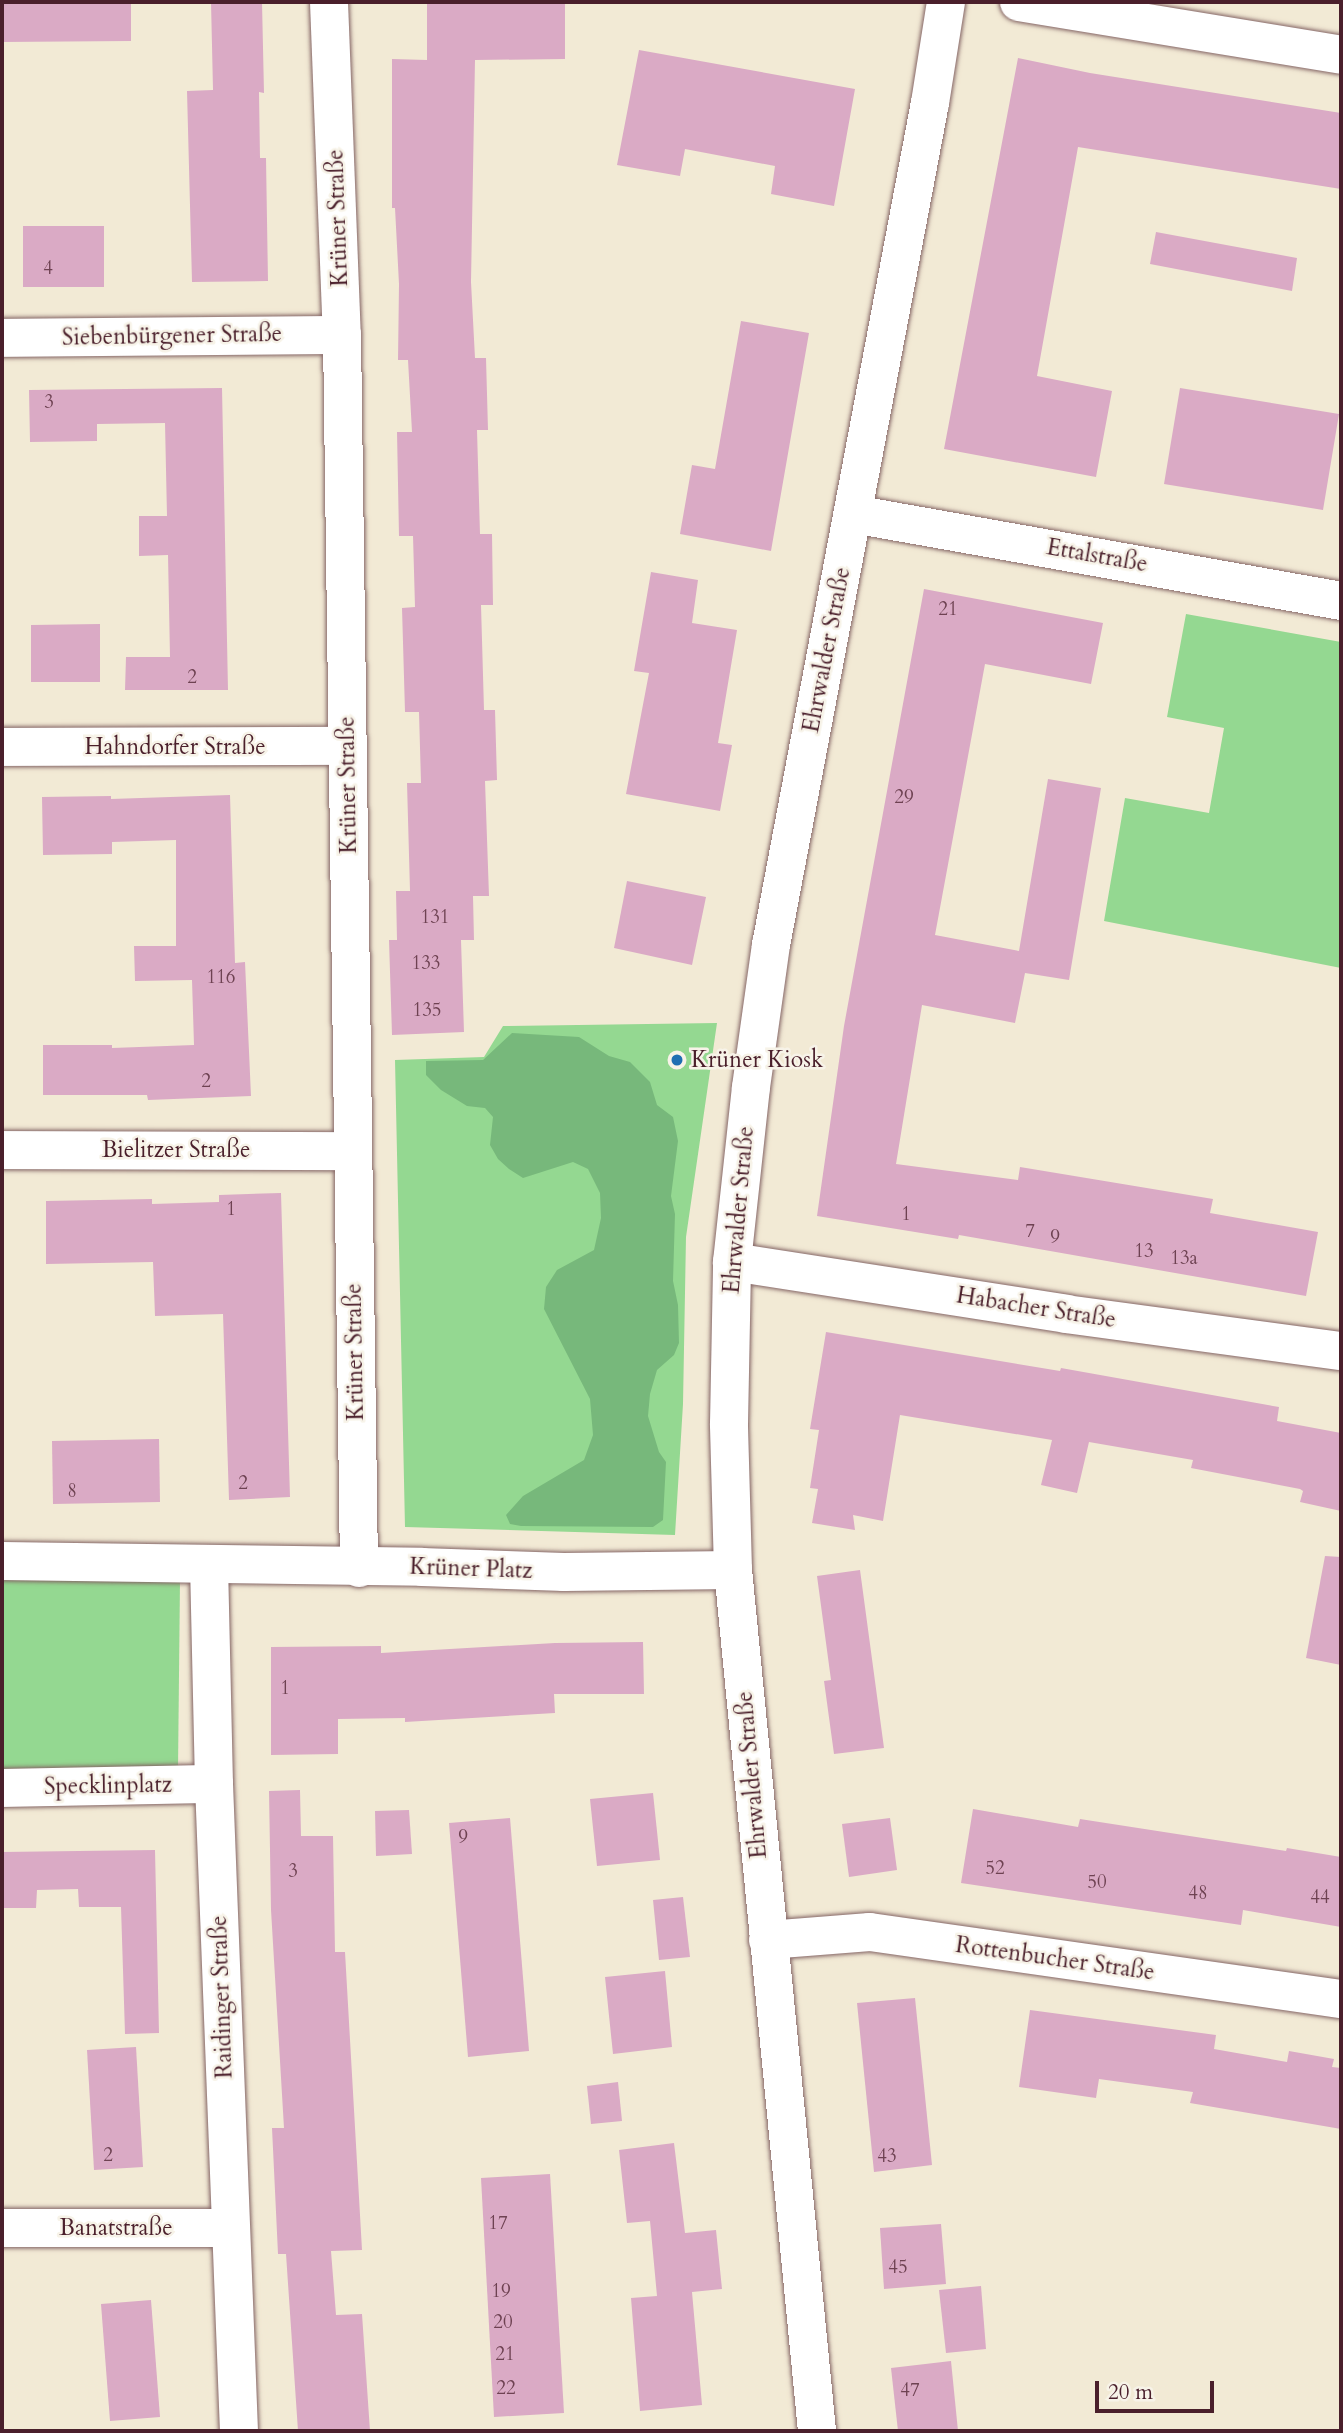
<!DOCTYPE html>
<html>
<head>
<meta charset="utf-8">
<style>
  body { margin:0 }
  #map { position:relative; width:1343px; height:2433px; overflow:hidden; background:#f2ead5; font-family:Cardo,serif }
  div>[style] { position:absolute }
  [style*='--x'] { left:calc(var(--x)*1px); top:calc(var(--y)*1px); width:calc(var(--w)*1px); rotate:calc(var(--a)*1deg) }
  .green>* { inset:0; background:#94d891 }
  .forest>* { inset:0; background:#77b87b }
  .building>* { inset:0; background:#daaac5 }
  .roads { filter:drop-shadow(0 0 2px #856666) drop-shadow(0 0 2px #856666) }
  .minor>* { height:38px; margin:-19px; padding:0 19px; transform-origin:19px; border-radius:19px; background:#fff }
  .tertiary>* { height:38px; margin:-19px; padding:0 19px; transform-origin:19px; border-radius:19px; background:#fff }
  .dots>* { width:19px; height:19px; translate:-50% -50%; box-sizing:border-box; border:4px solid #f7f3e8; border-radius:50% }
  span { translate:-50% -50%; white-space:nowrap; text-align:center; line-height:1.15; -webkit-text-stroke:5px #f7f3e8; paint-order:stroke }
  .number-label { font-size:19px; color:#6e4252 }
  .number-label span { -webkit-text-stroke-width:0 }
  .street-label { font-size:23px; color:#4a1f2b }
  .poi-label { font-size:23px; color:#4a1f2b }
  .left { translate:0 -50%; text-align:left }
  .frame { position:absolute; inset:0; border:4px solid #4a1f2b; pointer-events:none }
  .scale { position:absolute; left:1095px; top:2381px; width:119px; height:32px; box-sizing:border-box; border:4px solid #4a1f2b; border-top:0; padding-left:9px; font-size:21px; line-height:24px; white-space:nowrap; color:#4a1f2b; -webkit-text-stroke:5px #f7f3e8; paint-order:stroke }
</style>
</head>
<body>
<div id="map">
  <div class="green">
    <div style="clip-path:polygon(1186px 614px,1341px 642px,1341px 968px,1104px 921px,1125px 798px,1209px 813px,1224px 728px,1167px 717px)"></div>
    <div style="clip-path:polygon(717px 1023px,686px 1237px,683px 1404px,675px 1535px,405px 1527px,395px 1060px,484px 1057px,503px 1026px)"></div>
    <div style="clip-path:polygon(2px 1579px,180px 1580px,178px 1769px,2px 1769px)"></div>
  </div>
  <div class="forest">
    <div style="clip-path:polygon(512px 1033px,579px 1037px,609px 1056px,630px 1062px,650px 1082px,657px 1105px,673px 1117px,678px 1141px,671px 1196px,675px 1214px,673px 1281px,678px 1305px,679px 1343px,674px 1355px,657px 1370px,650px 1394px,648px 1416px,659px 1452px,666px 1462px,663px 1520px,653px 1527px,521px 1526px,510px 1524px,506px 1515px,523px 1496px,584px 1460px,593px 1435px,590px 1399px,544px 1309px,546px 1287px,557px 1270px,594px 1250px,601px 1218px,600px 1193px,588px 1169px,573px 1162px,523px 1178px,509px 1169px,498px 1159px,490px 1145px,493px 1117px,485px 1108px,467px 1106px,441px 1090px,426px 1075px,426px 1061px,483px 1060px)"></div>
  </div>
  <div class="building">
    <div style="clip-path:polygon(2px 2px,131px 2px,131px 41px,2px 42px)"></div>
    <div style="clip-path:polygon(211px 2px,262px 2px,264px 93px,259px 92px,260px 158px,266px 158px,268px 281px,192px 282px,187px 91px,213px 90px)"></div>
    <div style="clip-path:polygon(427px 2px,565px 2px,565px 59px,475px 60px,471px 282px,475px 358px,486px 358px,488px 430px,477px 430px,480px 534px,492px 534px,493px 605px,481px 605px,484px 710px,495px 710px,497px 780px,485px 781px,489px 896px,473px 896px,474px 940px,461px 940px,464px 1032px,392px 1035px,389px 940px,397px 940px,396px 891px,410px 891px,407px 783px,421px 783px,419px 712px,405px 712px,402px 608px,415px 607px,413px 536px,399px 536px,397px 432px,412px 432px,408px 360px,398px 360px,399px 284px,395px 208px,392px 208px,392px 59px,427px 60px)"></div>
    <div style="clip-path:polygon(639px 50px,855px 89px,834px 206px,771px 194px,775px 166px,685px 149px,680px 176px,617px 165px)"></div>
    <div style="clip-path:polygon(1018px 58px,1090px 73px,1341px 113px,1341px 189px,1078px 147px,1037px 376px,1112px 391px,1096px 477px,944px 449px)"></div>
    <div style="clip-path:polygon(23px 226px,104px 226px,104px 287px,23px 287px)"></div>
    <div style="clip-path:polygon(1156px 232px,1297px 258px,1292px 291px,1150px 264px)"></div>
    <div style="clip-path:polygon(741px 321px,809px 333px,771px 551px,680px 534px,692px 465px,715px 469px)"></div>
    <div style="clip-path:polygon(222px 388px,228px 690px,125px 690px,126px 657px,170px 657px,168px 555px,139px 556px,139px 516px,167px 516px,165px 423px,97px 424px,97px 441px,30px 442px,29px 390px)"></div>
    <div style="clip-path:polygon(1180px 388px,1339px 414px,1323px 510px,1164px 484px)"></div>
    <div style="clip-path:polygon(651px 572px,698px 580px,692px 623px,737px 630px,718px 743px,732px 745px,720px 811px,626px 794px,649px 673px,634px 671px)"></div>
    <div style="clip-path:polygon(924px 589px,1103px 623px,1091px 684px,985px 664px,935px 935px,1019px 951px,1048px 779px,1101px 788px,1069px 980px,1025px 973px,1015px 1023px,922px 1005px,896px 1164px,1018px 1180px,1020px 1167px,1213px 1199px,1210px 1213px,1318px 1232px,1306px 1296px,959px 1235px,958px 1239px,817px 1216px,844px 1026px)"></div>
    <div style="clip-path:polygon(100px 624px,100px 682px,31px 682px,31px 625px)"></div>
    <div style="clip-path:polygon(230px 795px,235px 963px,245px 962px,251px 1096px,148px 1100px,147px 1095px,43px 1095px,43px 1045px,112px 1045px,112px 1048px,194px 1045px,192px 980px,135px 981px,134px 946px,176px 946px,176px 840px,112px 842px,112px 854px,43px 855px,42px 797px,111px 796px,111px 799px)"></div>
    <div style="clip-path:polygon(627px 881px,706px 897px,692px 965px,614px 948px)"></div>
    <div style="clip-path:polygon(281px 1193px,290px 1497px,229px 1500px,223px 1314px,155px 1316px,153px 1262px,46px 1264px,46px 1201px,152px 1199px,152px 1204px,219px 1202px,219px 1195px)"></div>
    <div style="clip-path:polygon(826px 1332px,1060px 1371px,1061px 1368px,1279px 1407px,1277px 1421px,1341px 1433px,1341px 1511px,1300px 1502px,1303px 1491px,1300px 1489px,1191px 1468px,1193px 1460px,1089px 1442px,1077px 1493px,1041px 1485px,1052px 1440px,900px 1415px,883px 1521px,853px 1515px,855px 1530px,812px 1523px,818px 1489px,810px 1488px,819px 1430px,810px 1429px)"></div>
    <div style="clip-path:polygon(159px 1439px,160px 1502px,53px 1504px,52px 1441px)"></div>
    <div style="clip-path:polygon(1325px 1556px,1341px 1557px,1341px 1665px,1306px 1658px)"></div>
    <div style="clip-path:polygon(860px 1570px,884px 1748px,834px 1754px,824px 1681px,831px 1680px,817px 1576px)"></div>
    <div style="clip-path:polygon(643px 1642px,644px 1694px,554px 1694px,555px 1713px,405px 1722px,405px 1718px,338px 1719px,338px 1754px,271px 1755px,271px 1647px,381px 1646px,381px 1653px,555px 1643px)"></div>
    <div style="clip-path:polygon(300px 1790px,301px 1836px,333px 1836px,335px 1952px,345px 1952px,362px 2250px,331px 2251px,336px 2315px,362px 2314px,370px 2431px,298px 2431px,286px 2254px,278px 2254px,272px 2128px,284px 2128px,271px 1910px,269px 1791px)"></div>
    <div style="clip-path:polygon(653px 1793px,660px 1860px,597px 1866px,590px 1799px)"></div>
    <div style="clip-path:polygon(973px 1809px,1078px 1827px,1080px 1819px,1286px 1851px,1287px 1848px,1341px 1857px,1341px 1927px,1243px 1910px,1241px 1925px,961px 1883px)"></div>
    <div style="clip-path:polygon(409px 1810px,412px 1854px,376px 1856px,375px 1811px)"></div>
    <div style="clip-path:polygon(510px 1818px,529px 2051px,468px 2057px,449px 1823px)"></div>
    <div style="clip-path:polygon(890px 1818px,897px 1870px,849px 1877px,842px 1824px)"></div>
    <div style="clip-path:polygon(155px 1850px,159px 2033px,125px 2034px,121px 1907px,79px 1907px,78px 1889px,37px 1890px,36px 1908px,2px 1908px,2px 1852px)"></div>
    <div style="clip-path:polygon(683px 1897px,690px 1957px,659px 1960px,653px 1900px)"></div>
    <div style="clip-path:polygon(665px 1971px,672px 2047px,613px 2054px,605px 1977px)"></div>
    <div style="clip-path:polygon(915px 1998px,932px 2165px,874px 2172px,857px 2003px)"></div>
    <div style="clip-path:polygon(1030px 2010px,1216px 2035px,1214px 2049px,1287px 2062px,1289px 2051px,1334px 2059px,1332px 2067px,1341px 2068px,1341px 2129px,1190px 2103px,1193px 2092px,1099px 2079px,1096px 2098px,1019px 2087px)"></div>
    <div style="clip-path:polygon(136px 2047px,143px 2167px,94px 2170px,87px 2050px)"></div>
    <div style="clip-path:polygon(618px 2082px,622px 2121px,591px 2124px,587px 2086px)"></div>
    <div style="clip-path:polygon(674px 2143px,685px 2233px,716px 2230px,722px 2289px,692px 2292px,702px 2405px,640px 2411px,631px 2298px,657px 2296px,650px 2221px,627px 2223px,619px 2150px)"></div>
    <div style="clip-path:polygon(550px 2174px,564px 2413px,494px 2417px,481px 2178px)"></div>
    <div style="clip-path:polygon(941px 2224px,946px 2284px,884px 2289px,880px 2228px)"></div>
    <div style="clip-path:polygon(981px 2286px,986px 2349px,946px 2353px,939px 2290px)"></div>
    <div style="clip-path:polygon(151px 2300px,160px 2417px,110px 2421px,101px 2304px)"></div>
    <div style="clip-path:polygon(951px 2361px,958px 2431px,898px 2431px,891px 2368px)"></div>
  </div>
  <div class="roads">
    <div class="minor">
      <div style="--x:329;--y:2;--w:333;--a:87.8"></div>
      <div style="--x:342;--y:335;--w:1233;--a:89.21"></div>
      <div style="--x:1019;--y:2;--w:326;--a:9.3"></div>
      <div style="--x:2;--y:338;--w:340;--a:-0.5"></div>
      <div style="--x:853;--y:514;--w:496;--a:10.1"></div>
      <div style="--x:2;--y:747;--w:346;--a:-0.2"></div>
      <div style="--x:2;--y:1150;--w:349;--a:0.2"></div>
      <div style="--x:732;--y:1262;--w:338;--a:8.8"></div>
      <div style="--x:1066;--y:1314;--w:277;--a:7.7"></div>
      <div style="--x:2;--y:1561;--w:420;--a:0.8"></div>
      <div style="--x:422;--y:1567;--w:142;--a:2"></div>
      <div style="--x:564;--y:1572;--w:169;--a:-0.7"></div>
      <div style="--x:209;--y:1564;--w:220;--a:88.7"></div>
      <div style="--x:214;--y:1784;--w:647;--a:87.79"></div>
      <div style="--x:2;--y:1788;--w:212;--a:-1.1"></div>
      <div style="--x:768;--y:1940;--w:102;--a:-4.5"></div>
      <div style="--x:870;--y:1932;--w:476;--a:8.1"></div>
      <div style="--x:2;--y:2228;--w:228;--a:0"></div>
    </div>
    <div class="tertiary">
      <div style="--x:817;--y:2431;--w:865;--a:-95.57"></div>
      <div style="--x:733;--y:1570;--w:146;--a:-91.6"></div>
      <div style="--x:729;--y:1424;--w:162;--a:-88.9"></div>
      <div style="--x:732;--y:1262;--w:176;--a:-83.8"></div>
      <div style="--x:751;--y:1087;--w:143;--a:-82"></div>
      <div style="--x:771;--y:945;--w:857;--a:-79.31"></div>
      <div style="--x:930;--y:103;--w:102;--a:-81"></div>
    </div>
  </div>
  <div class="dots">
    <div style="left:677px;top:1060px;background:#1f6fb2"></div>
  </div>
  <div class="number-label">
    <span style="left:48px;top:269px">4</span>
    <span style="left:49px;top:403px">3</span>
    <span style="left:948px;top:610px">21</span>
    <span style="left:192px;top:678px">2</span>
    <span style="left:904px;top:798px">29</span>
    <span style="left:435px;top:918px">131</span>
    <span style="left:426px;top:964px">133</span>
    <span style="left:221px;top:978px">116</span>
    <span style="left:427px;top:1011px">135</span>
    <span style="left:206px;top:1082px">2</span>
    <span style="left:231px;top:1210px">1</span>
    <span style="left:906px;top:1215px">1</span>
    <span style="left:1030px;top:1232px">7</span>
    <span style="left:1055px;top:1238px">9</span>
    <span style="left:1144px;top:1252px">13</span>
    <span style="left:1184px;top:1259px">13a</span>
    <span style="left:243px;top:1484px">2</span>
    <span style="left:72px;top:1492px">8</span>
    <span style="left:285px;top:1689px">1</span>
    <span style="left:463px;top:1838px">9</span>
    <span style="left:995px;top:1869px">52</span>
    <span style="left:293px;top:1872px">3</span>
    <span style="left:1097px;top:1883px">50</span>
    <span style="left:1198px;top:1894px">48</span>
    <span style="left:1320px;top:1898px">44</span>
    <span style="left:108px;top:2156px">2</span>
    <span style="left:887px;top:2157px">43</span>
    <span style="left:498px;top:2224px">17</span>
    <span style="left:898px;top:2268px">45</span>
    <span style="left:501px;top:2292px">19</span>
    <span style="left:503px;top:2323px">20</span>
    <span style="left:505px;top:2355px">21</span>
    <span style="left:506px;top:2389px">22</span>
    <span style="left:910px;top:2391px">47</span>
  </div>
  <div class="street-label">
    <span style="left:338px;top:218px;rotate:-92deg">Krüner Straße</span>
    <span style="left:172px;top:336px;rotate:-1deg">Siebenbürgener Straße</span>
    <span style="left:1097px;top:556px;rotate:10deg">Ettalstraße</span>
    <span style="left:827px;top:650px;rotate:-79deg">Ehrwalder Straße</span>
    <span style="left:175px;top:747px">Hahndorfer Straße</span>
    <span style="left:348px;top:785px;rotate:-91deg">Krüner Straße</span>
    <span style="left:176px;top:1150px">Bielitzer Straße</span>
    <span style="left:739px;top:1210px;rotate:-85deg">Ehrwalder Straße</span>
    <span style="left:1036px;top:1308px;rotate:9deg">Habacher Straße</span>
    <span style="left:355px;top:1352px;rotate:-91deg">Krüner Straße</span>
    <span style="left:471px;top:1569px;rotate:2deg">Krüner Platz</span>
    <span style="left:752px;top:1775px;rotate:-95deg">Ehrwalder Straße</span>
    <span style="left:108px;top:1786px;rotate:-1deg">Specklinplatz</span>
    <span style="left:1055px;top:1959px;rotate:8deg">Rottenbucher Straße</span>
    <span style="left:222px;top:1997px;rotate:-92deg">Raidinger Straße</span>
    <span style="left:116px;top:2228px">Banatstraße</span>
  </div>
  <div class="poi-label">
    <span class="left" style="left:691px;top:1060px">Krüner Kiosk</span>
  </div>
  <div class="frame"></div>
  <div class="scale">20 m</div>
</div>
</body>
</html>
